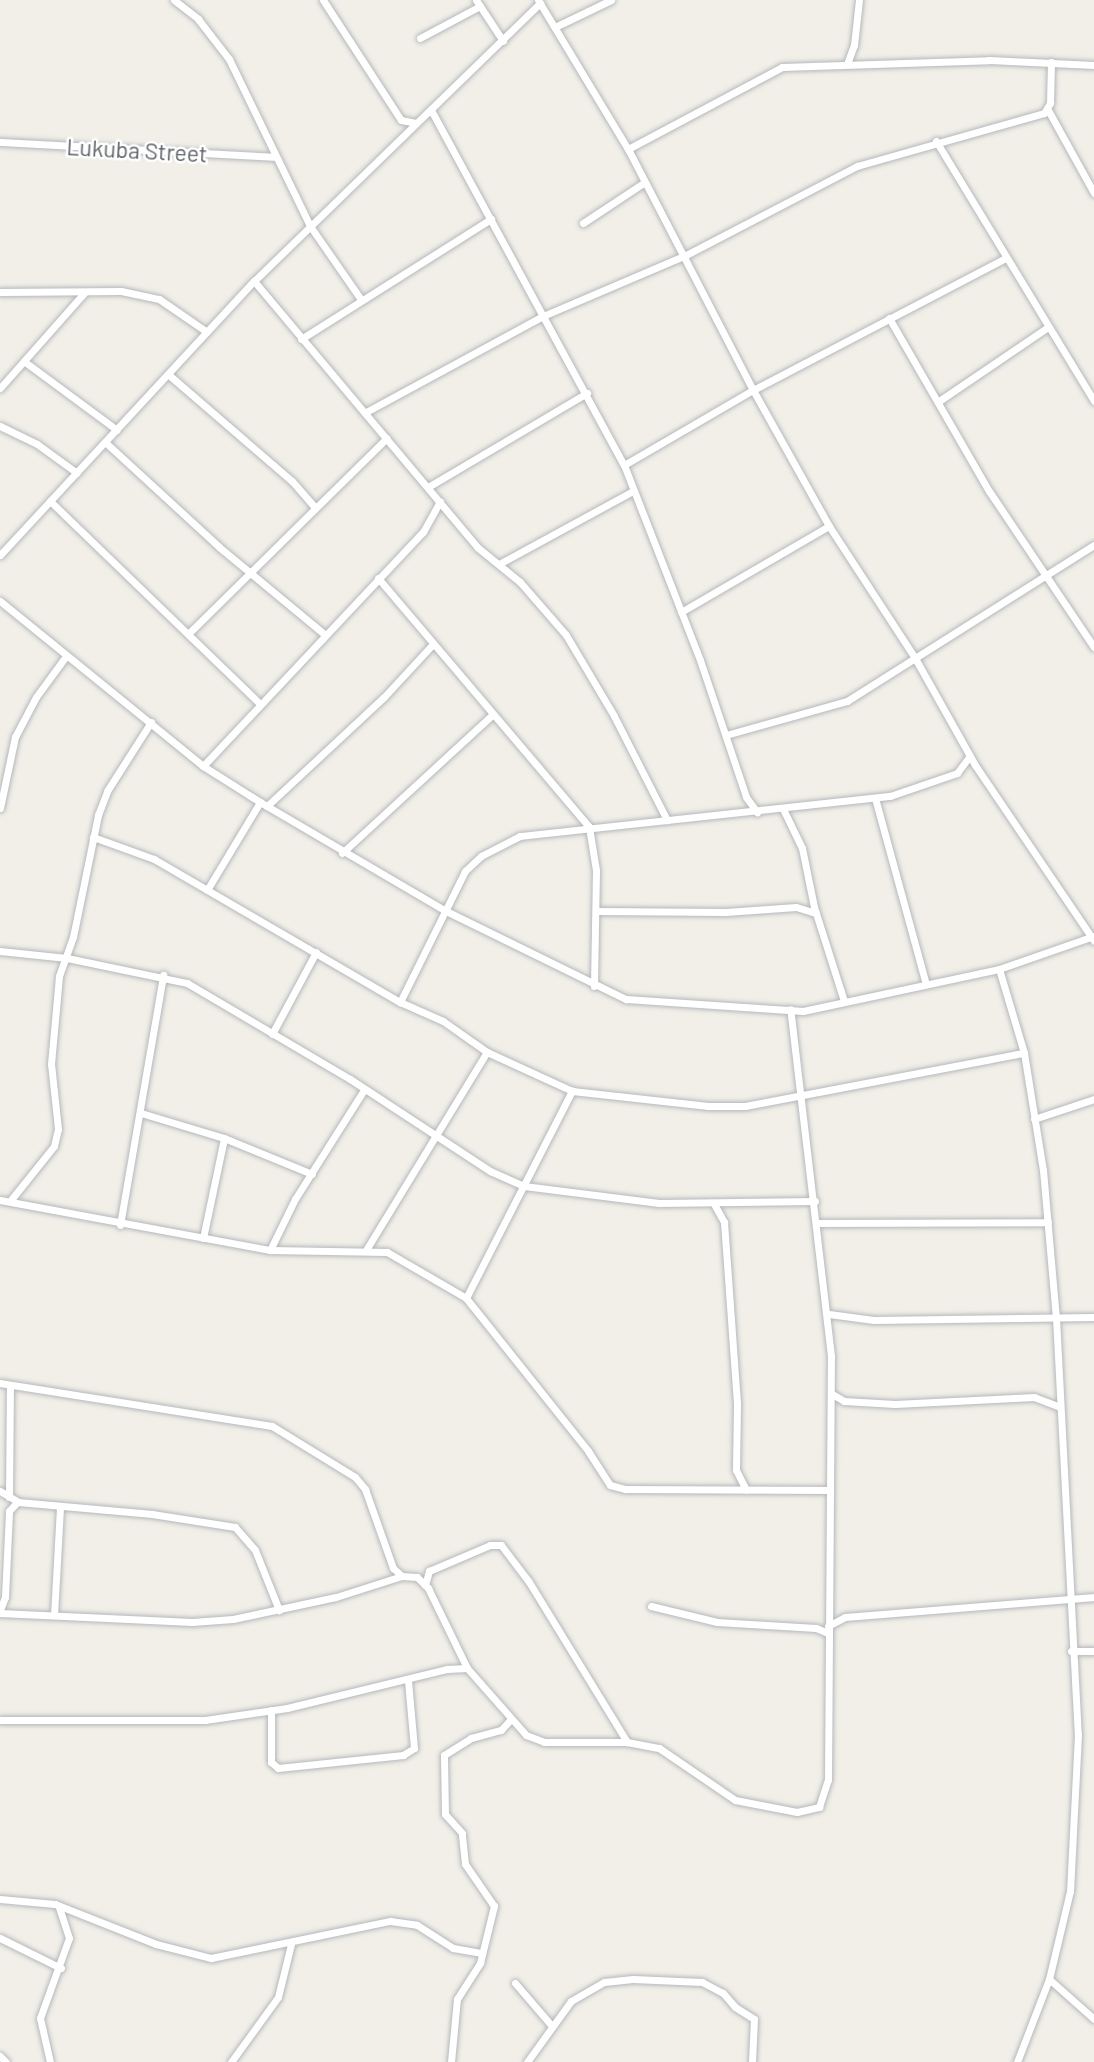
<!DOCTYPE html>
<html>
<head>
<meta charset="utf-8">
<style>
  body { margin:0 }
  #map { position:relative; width:1094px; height:2062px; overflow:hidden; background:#f1efe8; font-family:Barlow,sans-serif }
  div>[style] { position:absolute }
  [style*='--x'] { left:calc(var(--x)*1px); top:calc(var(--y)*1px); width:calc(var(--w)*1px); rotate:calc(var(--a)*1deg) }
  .roads { filter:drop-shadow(0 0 2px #b5b8bc) drop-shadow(0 0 2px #b5b8bc) }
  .minor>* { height:7px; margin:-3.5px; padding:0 3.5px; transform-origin:3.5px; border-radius:3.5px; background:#fff }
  span { translate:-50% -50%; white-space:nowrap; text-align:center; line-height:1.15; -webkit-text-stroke:5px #fff; paint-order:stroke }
  .street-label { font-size:23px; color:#5f6368 }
</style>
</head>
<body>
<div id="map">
  <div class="roads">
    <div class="minor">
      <div style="--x:174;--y:0;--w:31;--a:38"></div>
      <div style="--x:198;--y:19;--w:51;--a:52.2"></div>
      <div style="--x:229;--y:59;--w:186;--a:64.1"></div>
      <div style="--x:310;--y:226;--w:88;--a:55.2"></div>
      <div style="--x:323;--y:0;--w:143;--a:57"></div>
      <div style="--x:401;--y:120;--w:15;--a:11"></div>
      <div style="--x:476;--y:0;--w:49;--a:56.6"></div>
      <div style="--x:538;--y:0;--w:174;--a:58.9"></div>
      <div style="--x:628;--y:149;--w:271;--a:62.6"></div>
      <div style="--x:753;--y:390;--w:156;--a:60.8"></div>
      <div style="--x:829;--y:526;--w:158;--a:56.9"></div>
      <div style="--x:915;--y:658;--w:123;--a:60.7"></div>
      <div style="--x:975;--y:765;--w:212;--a:55.9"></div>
      <div style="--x:557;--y:26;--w:60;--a:-25.7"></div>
      <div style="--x:420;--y:38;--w:68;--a:-28.1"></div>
      <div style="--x:847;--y:64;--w:20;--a:-70"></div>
      <div style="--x:854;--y:45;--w:45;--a:-83.7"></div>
      <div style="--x:431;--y:110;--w:404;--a:61.5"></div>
      <div style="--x:624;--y:465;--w:209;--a:68.7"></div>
      <div style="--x:700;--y:660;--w:145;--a:71.4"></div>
      <div style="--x:746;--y:797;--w:19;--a:54"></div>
      <div style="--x:1048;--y:110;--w:95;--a:61"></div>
      <div style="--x:936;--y:141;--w:304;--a:58.7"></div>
      <div style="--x:0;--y:142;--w:274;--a:3.1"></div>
      <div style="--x:628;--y:149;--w:174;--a:-28"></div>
      <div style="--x:782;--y:67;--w:207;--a:-1.9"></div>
      <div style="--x:989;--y:60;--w:105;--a:2.7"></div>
      <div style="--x:583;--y:223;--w:74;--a:-33.5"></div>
      <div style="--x:254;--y:281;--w:347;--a:50"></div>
      <div style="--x:477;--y:547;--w:55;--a:39.1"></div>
      <div style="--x:520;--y:582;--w:70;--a:49"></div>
      <div style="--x:566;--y:635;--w:94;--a:59.3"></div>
      <div style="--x:614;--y:716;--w:117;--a:63"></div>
      <div style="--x:0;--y:292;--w:121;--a:-0.5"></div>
      <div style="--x:121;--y:291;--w:39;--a:12"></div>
      <div style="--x:159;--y:299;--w:58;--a:34.5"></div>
      <div style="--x:889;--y:318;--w:200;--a:60"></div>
      <div style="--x:989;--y:491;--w:188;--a:56.1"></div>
      <div style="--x:301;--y:339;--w:225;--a:-32.3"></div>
      <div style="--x:25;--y:362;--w:114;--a:36.5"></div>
      <div style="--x:169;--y:375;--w:162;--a:40.8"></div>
      <div style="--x:292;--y:481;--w:33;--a:49"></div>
      <div style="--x:0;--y:388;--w:128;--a:-48.5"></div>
      <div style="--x:939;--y:401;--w:132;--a:-34.2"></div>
      <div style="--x:366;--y:412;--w:201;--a:-28.5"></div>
      <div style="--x:543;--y:316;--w:155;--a:-23.1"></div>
      <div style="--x:686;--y:255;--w:193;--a:-27.5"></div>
      <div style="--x:857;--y:166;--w:194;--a:-15.8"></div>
      <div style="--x:1044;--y:113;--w:12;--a:-59"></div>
      <div style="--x:1050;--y:103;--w:41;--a:-88.6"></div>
      <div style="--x:0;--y:426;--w:41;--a:25.9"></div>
      <div style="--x:37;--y:444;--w:49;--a:35.9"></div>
      <div style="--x:105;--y:442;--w:155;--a:42.6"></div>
      <div style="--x:219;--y:547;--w:136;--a:39.6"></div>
      <div style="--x:624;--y:465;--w:149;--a:-30.2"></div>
      <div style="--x:753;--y:390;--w:284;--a:-27.6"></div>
      <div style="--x:428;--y:487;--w:185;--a:-30.6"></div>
      <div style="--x:50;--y:501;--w:291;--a:44"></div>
      <div style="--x:0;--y:555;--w:374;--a:-47.2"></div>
      <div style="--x:254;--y:281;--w:399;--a:-44.2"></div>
      <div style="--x:499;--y:564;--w:153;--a:-28.6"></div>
      <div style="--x:378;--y:578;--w:326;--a:49.7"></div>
      <div style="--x:589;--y:827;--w:44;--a:80.8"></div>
      <div style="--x:596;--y:870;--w:116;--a:91"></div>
      <div style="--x:0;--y:601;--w:262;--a:39.1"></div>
      <div style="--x:203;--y:766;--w:67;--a:32.3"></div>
      <div style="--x:260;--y:802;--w:213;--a:30.4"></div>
      <div style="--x:444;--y:910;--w:203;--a:26.1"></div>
      <div style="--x:626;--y:999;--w:177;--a:3.9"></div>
      <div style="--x:803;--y:1011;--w:200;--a:-12.1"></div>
      <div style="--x:999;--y:969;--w:101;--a:-19.2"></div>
      <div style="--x:681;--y:612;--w:171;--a:-30.2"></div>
      <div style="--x:190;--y:632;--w:276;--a:-44.6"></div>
      <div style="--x:726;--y:735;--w:126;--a:-15.7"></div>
      <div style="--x:847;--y:701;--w:292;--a:-32.3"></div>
      <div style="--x:203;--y:766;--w:321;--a:-46.8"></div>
      <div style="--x:423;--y:532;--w:35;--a:-61"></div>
      <div style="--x:875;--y:798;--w:193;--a:74.7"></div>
      <div style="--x:267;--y:806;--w:160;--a:-43"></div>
      <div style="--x:384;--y:697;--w:71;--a:-47.3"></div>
      <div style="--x:0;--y:808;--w:73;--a:-78.1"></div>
      <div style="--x:15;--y:737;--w:45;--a:-62.3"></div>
      <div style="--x:36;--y:697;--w:51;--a:-53.8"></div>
      <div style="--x:784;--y:811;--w:41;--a:64.1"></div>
      <div style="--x:802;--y:848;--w:60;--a:78.5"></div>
      <div style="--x:814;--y:907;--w:99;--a:72.3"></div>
      <div style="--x:93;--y:837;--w:65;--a:19.8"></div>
      <div style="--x:154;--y:859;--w:285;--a:30.2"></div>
      <div style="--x:400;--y:1002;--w:47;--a:23.8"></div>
      <div style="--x:443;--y:1021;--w:54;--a:35.2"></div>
      <div style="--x:342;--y:853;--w:204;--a:-42.6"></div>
      <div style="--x:207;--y:890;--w:103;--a:-58.9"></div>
      <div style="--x:597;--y:911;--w:129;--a:0.4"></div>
      <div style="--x:726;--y:912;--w:70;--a:-4.1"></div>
      <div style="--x:796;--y:907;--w:21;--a:17"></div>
      <div style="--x:0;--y:951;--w:67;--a:6"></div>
      <div style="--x:67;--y:958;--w:123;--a:11.8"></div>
      <div style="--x:187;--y:983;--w:189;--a:30.5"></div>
      <div style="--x:350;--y:1079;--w:168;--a:33.3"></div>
      <div style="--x:490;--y:1171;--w:37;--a:24"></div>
      <div style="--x:524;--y:1186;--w:136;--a:7.2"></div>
      <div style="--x:659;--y:1203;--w:156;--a:-0.7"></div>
      <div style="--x:999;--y:969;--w:88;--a:73.4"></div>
      <div style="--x:1024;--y:1053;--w:119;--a:80.8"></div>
      <div style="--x:1043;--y:1170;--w:149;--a:85"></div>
      <div style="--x:1056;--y:1318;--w:417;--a:87"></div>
      <div style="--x:1078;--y:1734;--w:157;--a:92.9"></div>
      <div style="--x:1070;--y:1891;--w:90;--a:103.4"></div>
      <div style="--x:1049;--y:1979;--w:89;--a:111.1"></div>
      <div style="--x:400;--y:1002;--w:146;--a:-63.6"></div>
      <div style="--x:465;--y:871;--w:22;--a:-43"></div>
      <div style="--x:481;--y:856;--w:44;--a:-27.1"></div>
      <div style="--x:520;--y:836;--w:372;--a:-6.2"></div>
      <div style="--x:890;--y:796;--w:71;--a:-18.9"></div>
      <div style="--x:957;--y:773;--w:21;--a:-53"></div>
      <div style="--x:272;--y:1034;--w:93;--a:-61.8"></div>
      <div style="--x:141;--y:1113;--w:87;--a:16.8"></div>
      <div style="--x:224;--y:1138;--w:95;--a:22.2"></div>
      <div style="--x:1034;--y:1119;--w:63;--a:-18.4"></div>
      <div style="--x:0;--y:1200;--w:275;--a:10.5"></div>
      <div style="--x:270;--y:1250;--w:117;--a:1"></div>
      <div style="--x:387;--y:1252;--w:91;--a:30.2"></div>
      <div style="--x:466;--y:1298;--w:196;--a:51.4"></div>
      <div style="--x:588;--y:1451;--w:40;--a:57.1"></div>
      <div style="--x:610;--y:1485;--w:16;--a:15"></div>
      <div style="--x:625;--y:1489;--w:204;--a:0.3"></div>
      <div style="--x:10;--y:1201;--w:70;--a:-51.3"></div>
      <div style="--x:54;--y:1146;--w:17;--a:-77"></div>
      <div style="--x:58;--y:1129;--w:65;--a:-96.1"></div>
      <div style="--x:51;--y:1064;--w:88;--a:-84.8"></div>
      <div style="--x:59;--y:976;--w:41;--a:-70.3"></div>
      <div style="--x:73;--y:937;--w:125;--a:-78.4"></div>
      <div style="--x:98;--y:815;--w:26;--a:-69"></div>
      <div style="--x:107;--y:791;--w:82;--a:-57.5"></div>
      <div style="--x:714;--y:1204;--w:21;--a:61"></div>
      <div style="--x:724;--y:1222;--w:183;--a:85.9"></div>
      <div style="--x:737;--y:1405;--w:65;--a:90.9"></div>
      <div style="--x:736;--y:1470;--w:22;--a:63"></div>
      <div style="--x:818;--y:1223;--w:230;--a:-0.2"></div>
      <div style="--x:120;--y:1225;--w:254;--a:-80.2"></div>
      <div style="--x:203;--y:1238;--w:102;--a:-78.1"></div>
      <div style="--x:270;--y:1250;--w:57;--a:-63.9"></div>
      <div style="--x:295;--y:1199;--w:129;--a:-57.7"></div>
      <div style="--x:366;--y:1250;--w:232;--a:-58.6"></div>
      <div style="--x:487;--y:1052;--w:94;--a:24.6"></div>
      <div style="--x:572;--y:1091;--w:137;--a:6.3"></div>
      <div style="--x:708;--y:1106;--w:37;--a:0"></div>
      <div style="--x:745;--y:1106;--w:284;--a:-10.8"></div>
      <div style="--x:466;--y:1298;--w:233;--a:-62.9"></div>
      <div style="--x:829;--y:1314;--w:45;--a:7.6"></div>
      <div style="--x:874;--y:1320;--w:220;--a:-0.8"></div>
      <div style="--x:0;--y:1383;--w:275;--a:9"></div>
      <div style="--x:272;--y:1426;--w:97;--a:31.6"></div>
      <div style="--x:355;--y:1477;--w:16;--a:50"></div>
      <div style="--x:365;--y:1489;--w:84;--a:70.5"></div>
      <div style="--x:393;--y:1568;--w:12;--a:42"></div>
      <div style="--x:832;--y:1394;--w:14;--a:30"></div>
      <div style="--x:844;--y:1401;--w:51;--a:3.4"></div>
      <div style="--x:895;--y:1404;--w:139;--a:-2.9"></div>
      <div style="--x:1034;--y:1397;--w:28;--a:21"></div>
      <div style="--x:0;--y:1491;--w:21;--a:31"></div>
      <div style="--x:18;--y:1502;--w:135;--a:5.1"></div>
      <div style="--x:152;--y:1514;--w:84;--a:8.9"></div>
      <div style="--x:235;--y:1527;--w:30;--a:49"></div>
      <div style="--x:255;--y:1550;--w:65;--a:68.2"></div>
      <div style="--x:9;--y:1497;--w:112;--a:-89.5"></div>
      <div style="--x:425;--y:1585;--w:15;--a:-74"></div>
      <div style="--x:429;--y:1571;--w:66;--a:-23.1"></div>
      <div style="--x:490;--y:1545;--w:11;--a:0"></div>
      <div style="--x:501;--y:1545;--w:46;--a:52.9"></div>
      <div style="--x:529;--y:1582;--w:188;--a:58.5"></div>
      <div style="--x:651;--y:1606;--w:68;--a:13.6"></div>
      <div style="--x:717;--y:1622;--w:99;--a:3.5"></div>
      <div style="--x:816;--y:1628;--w:13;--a:23"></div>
      <div style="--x:0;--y:1610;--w:14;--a:-69"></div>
      <div style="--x:5;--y:1597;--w:86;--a:-87.3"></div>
      <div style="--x:9;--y:1511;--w:12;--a:-48"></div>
      <div style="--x:0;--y:1613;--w:192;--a:2.7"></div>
      <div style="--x:192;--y:1622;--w:41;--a:-4.2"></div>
      <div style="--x:233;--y:1619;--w:105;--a:-12.1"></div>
      <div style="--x:336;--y:1597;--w:69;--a:-17.7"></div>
      <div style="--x:402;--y:1576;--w:15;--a:4"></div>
      <div style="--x:417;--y:1577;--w:16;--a:45"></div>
      <div style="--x:428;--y:1588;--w:89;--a:64"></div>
      <div style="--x:467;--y:1668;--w:89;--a:48.6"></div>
      <div style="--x:526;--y:1735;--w:19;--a:21"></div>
      <div style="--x:544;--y:1742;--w:83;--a:0"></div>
      <div style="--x:627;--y:1742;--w:33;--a:11"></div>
      <div style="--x:659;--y:1748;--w:92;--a:34.4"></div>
      <div style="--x:735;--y:1800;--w:63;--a:11"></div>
      <div style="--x:797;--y:1812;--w:23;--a:-13"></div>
      <div style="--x:819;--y:1807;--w:28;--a:-72"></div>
      <div style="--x:828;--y:1780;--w:424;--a:-89.6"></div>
      <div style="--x:831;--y:1356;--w:349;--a:-96.7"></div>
      <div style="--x:54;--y:1615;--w:108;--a:-86.8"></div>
      <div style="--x:828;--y:1626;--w:19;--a:-28"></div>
      <div style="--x:845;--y:1617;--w:250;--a:-4.6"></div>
      <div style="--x:1071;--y:1651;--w:23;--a:0"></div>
      <div style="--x:271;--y:1710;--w:52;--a:90"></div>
      <div style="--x:271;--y:1762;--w:9;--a:41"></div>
      <div style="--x:278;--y:1768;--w:126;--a:-5.9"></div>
      <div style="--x:403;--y:1755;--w:13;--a:-32"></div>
      <div style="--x:414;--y:1748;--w:67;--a:-95.1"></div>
      <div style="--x:0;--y:1720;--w:205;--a:0"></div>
      <div style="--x:205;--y:1720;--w:83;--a:-8.3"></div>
      <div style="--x:287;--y:1708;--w:165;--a:-13.7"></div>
      <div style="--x:447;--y:1669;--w:20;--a:-3"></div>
      <div style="--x:0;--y:1899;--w:55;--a:5.2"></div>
      <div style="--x:55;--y:1904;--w:109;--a:21.6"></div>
      <div style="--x:156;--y:1944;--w:57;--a:14.3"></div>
      <div style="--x:211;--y:1958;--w:183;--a:-11.7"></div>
      <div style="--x:390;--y:1921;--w:27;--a:8"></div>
      <div style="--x:417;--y:1925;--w:43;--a:32.6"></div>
      <div style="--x:453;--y:1948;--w:28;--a:10"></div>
      <div style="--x:0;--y:1938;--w:68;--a:26.2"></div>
      <div style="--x:1049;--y:1979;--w:60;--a:41.6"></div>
      <div style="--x:515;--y:1983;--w:57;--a:49.3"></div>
      <div style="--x:0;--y:2056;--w:8;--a:45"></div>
      <div style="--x:50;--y:2062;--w:45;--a:-102.8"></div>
      <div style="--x:40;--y:2018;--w:85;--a:-70.1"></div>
      <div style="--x:69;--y:1938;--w:33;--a:-108"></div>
      <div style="--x:231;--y:2062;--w:80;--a:-54.1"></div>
      <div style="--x:278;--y:1997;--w:55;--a:-76.2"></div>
      <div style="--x:451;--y:2062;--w:63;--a:-84.6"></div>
      <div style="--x:457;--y:1999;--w:43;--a:-57.4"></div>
      <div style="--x:480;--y:1963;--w:59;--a:-76.2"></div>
      <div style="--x:494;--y:1906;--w:51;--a:-124.6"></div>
      <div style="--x:465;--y:1864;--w:31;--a:-96"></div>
      <div style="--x:462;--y:1833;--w:25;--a:-132"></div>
      <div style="--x:445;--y:1814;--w:59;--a:-91"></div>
      <div style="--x:444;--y:1755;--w:32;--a:-32"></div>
      <div style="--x:471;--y:1738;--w:31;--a:-15"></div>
      <div style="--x:501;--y:1730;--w:13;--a:-48"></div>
      <div style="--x:527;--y:2062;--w:75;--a:-54.2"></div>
      <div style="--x:571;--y:2001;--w:38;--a:-30"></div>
      <div style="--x:604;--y:1982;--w:29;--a:-6"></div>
      <div style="--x:633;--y:1979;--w:69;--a:2.5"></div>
      <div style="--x:702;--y:1982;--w:24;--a:28"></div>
      <div style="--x:723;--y:1993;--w:18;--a:49"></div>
      <div style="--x:735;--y:2007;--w:22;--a:32"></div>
      <div style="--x:754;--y:2019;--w:43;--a:92.7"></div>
    </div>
  </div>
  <div class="street-label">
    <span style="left:137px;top:150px;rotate:3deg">Lukuba Street</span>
  </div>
</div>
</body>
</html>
